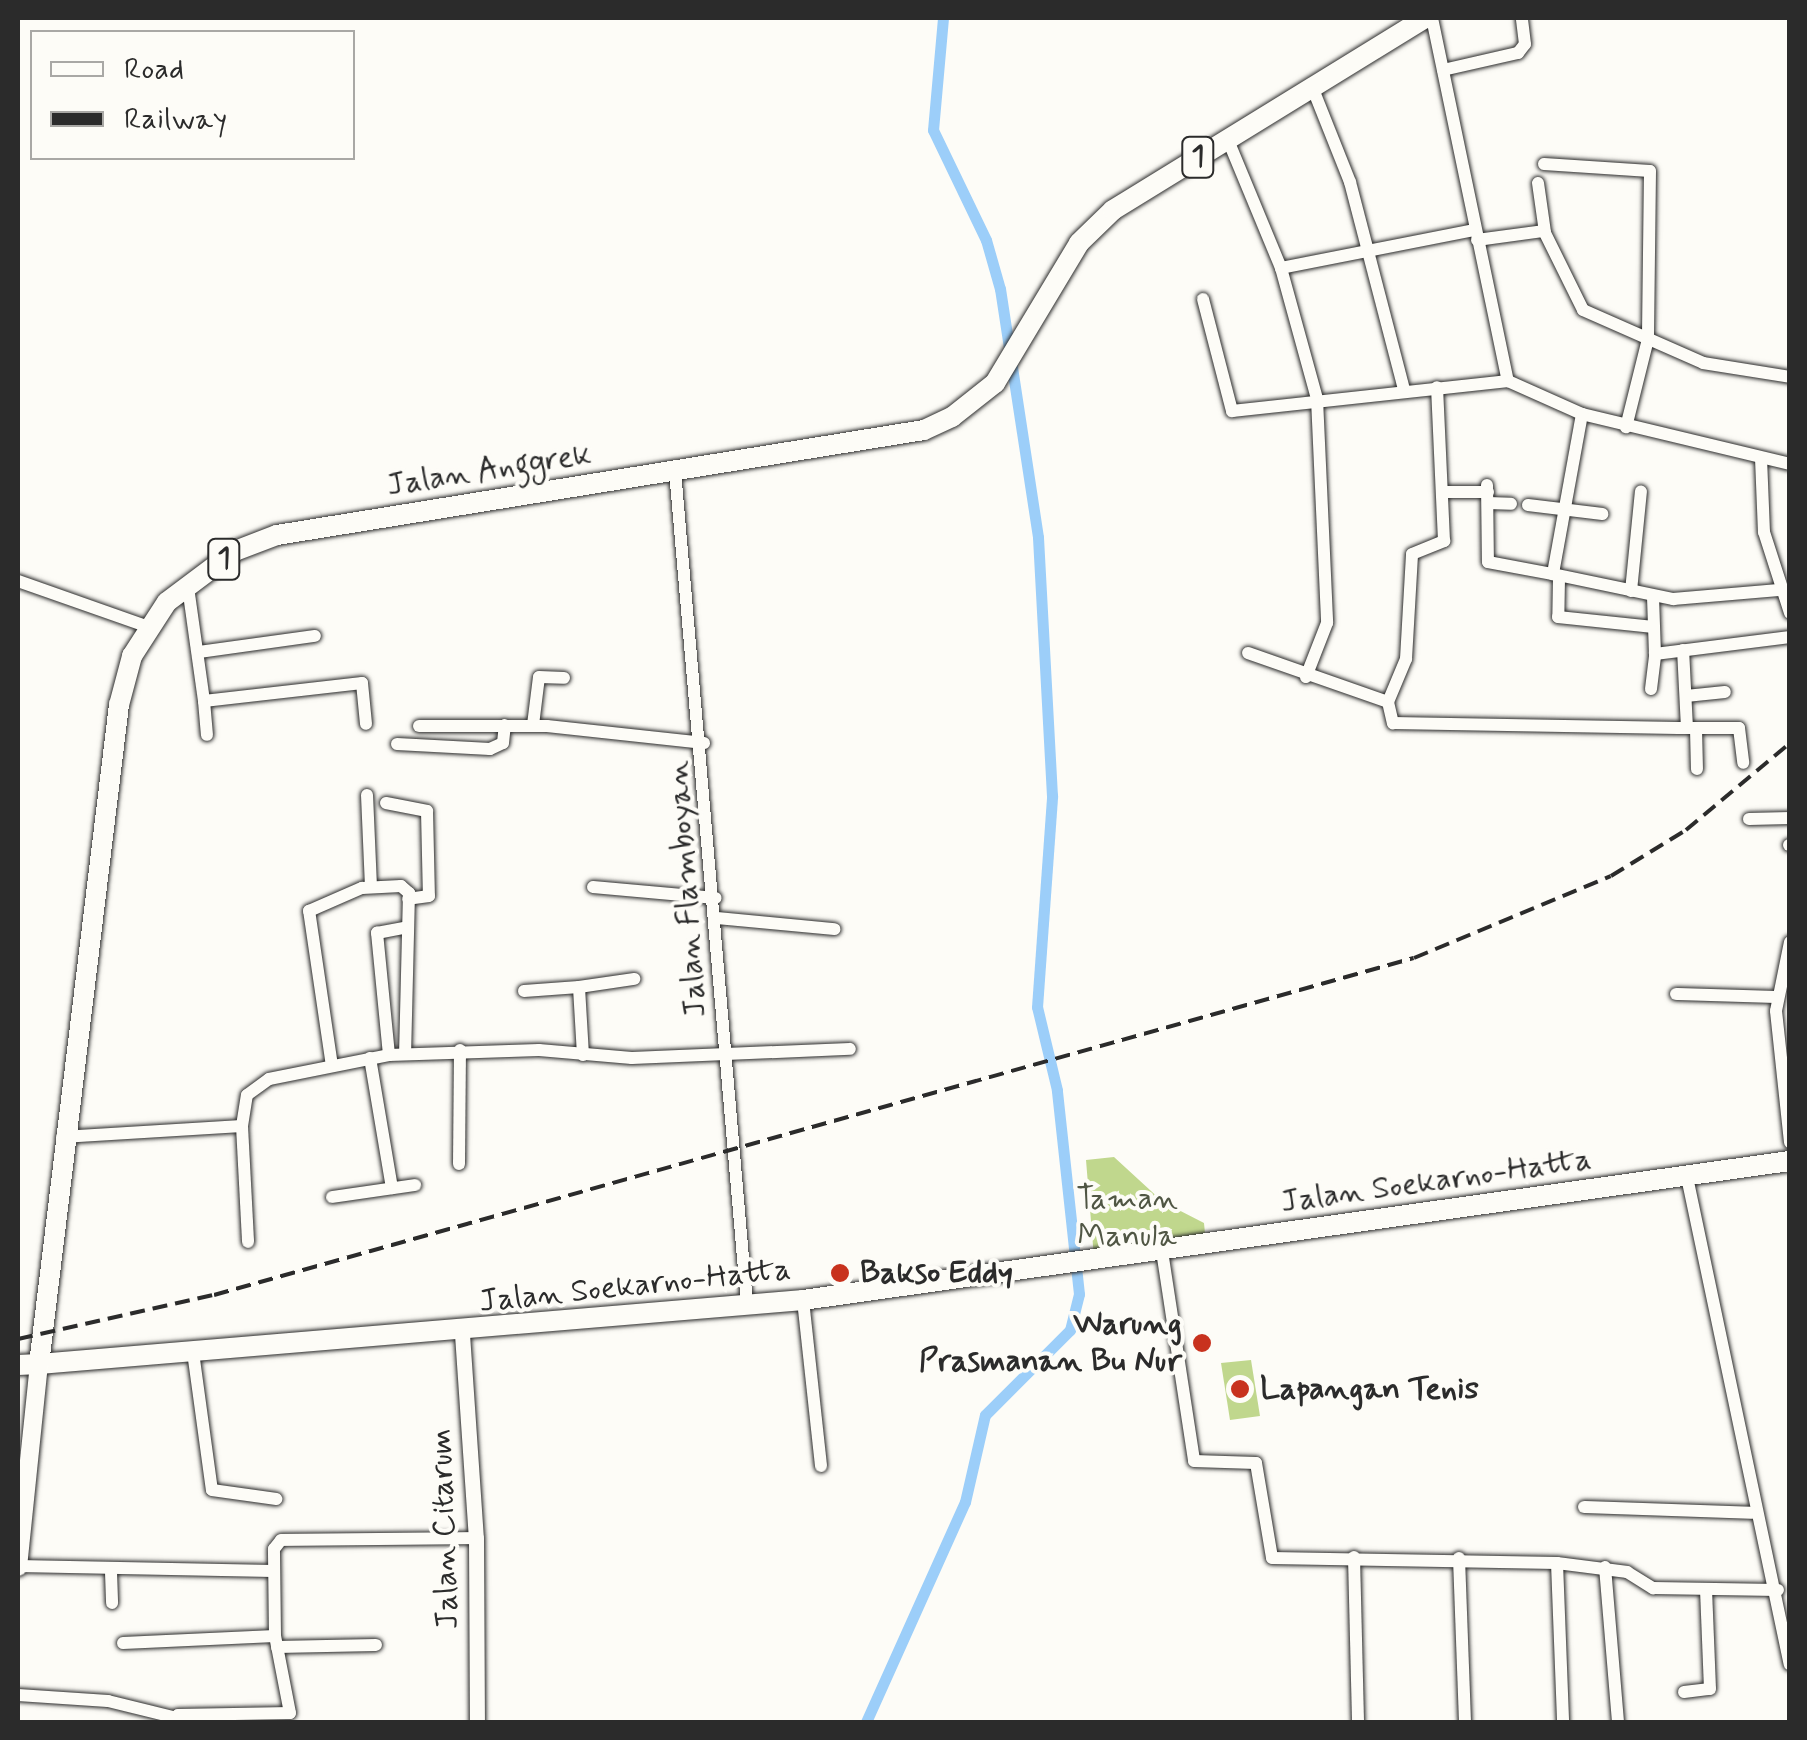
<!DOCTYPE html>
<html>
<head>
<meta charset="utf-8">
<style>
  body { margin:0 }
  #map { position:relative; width:1807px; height:1740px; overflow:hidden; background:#fdfcf7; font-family:Mynerve,sans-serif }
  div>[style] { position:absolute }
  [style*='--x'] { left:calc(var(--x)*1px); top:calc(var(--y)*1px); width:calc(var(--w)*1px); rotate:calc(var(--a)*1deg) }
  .green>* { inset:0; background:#c0d78d }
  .canal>* { height:11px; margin:-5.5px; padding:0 5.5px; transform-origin:5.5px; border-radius:5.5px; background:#9ccef9 }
  .roads { filter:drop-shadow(0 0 2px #2b2b2b) drop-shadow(0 0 2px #2b2b2b) }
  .minor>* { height:12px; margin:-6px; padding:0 6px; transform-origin:6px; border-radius:6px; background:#fdfcf7 }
  .tertiary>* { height:15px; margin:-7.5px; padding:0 7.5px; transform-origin:7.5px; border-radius:7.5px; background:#fdfcf7 }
  .secondary>* { height:18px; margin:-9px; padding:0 9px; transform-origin:9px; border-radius:9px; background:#fdfcf7 }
  .primary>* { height:20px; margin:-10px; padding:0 10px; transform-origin:10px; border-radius:10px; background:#fdfcf7 }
  .trunk>* { height:20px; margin:-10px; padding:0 10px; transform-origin:10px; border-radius:10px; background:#fdfcf7 }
  .rail>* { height:4px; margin-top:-2px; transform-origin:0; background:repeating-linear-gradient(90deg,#2b2b2b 0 15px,transparent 0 23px) }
  .dots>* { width:28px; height:28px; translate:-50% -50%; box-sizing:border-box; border:5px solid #fdfcf7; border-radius:50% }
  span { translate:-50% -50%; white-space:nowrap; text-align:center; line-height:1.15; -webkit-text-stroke:8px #fdfcf7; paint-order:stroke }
  .shield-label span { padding:2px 8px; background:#fdfcf7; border:2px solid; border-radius:8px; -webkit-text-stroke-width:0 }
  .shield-label { font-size:30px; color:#2b2b2b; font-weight:700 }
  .street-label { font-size:32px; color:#2b2b2b }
  .park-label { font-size:32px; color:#505644 }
  .poi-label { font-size:32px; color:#2b2b2b; font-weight:700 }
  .left { translate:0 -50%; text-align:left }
  .right { translate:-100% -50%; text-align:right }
  .frame { position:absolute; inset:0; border:20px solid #2b2b2b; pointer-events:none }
  .legend { position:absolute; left:30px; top:30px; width:325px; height:130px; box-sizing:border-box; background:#fdfcf7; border:2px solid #a9a8a5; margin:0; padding:12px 18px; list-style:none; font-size:30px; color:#2b2b2b }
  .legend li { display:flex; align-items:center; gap:20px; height:50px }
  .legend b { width:50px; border:2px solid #a9a8a5 }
</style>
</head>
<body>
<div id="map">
  <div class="green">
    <div style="clip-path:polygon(1114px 1157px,1163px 1202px,1204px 1223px,1206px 1244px,1094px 1258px,1086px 1160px)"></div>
    <div style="clip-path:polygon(1251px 1360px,1260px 1416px,1230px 1420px,1221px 1363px)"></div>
  </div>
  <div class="canal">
    <div style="--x:866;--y:1722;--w:241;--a:-65.8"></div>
    <div style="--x:965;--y:1502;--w:89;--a:-77.1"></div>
    <div style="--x:985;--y:1415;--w:120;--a:-45"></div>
    <div style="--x:1070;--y:1330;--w:37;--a:-76"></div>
    <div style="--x:1079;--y:1294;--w:205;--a:-96.2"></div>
    <div style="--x:1057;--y:1090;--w:85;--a:-103.5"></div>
    <div style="--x:1037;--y:1007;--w:212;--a:-85.9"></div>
    <div style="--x:1052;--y:796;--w:259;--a:-93.1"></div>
    <div style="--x:1038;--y:537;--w:251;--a:-98.7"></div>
    <div style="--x:1000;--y:289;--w:51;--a:-105.9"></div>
    <div style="--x:986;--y:240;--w:122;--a:-115.7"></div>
    <div style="--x:933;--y:130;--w:112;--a:-84.9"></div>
  </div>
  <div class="roads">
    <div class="minor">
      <div style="--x:1432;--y:18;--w:371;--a:78.2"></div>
      <div style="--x:1443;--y:70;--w:77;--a:-12.8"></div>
      <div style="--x:1518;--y:53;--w:11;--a:-52"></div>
      <div style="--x:1525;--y:44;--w:26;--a:-97"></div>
      <div style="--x:1313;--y:89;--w:100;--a:68.3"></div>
      <div style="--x:1350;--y:182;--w:214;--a:75.4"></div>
      <div style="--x:1228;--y:140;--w:139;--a:67.5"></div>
      <div style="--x:1281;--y:268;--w:136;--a:74.6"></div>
      <div style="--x:1317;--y:399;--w:224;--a:87.4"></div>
      <div style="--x:1327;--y:623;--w:58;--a:111.3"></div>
      <div style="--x:1544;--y:164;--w:106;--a:3.8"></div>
      <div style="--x:1650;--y:171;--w:168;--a:90.7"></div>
      <div style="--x:1648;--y:339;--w:91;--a:104"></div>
      <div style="--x:1538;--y:183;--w:49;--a:81.9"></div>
      <div style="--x:1477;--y:240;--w:68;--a:-7.7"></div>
      <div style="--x:1544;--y:231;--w:88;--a:63.7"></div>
      <div style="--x:1583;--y:310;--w:131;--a:23.8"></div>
      <div style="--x:1703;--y:363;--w:88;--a:9.1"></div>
      <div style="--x:1281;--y:268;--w:198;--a:-11.1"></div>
      <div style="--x:1203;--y:299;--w:116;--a:75.5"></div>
      <div style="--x:1232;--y:411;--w:278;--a:-6.2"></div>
      <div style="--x:1508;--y:381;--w:81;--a:24"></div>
      <div style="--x:1582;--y:414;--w:214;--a:13.5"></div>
      <div style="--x:1582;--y:414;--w:163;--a:100.3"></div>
      <div style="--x:1553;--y:574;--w:123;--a:11.8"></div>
      <div style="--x:1673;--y:599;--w:106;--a:-4.9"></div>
      <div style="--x:1761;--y:458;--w:74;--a:87.7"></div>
      <div style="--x:1764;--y:532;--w:85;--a:72.2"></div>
      <div style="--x:675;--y:471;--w:836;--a:85.06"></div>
      <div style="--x:1487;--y:485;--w:77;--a:89.3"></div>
      <div style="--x:1488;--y:562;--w:66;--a:10.5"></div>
      <div style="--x:1445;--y:492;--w:43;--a:0"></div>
      <div style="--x:1488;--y:503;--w:23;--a:2"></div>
      <div style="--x:1528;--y:505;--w:75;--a:6.9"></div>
      <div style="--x:1559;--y:578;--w:39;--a:91"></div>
      <div style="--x:1558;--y:617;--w:96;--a:6"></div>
      <div style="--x:18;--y:581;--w:136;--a:19.4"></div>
      <div style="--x:188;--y:587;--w:115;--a:82"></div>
      <div style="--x:204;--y:701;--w:159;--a:-6.5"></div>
      <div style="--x:362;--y:683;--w:41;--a:84.4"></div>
      <div style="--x:1631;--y:591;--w:100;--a:-84.3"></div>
      <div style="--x:1653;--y:597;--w:57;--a:88"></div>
      <div style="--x:1655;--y:654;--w:136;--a:-7.2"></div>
      <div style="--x:199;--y:652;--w:117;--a:-7.9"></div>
      <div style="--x:1248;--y:653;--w:148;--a:19.3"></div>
      <div style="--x:1388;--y:702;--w:22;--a:77"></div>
      <div style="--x:1393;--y:723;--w:285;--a:1"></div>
      <div style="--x:1678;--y:728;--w:9;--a:0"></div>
      <div style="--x:1687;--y:728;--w:78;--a:-92.9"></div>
      <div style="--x:1651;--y:689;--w:35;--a:-83"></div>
      <div style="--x:1686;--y:696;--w:39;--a:-6"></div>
      <div style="--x:204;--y:701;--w:34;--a:85"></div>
      <div style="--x:1388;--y:702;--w:47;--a:-67.3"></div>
      <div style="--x:1406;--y:659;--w:105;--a:-86.7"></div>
      <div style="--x:1412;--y:554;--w:35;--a:-22"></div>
      <div style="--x:1444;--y:541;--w:154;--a:-92.6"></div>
      <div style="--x:533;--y:725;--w:48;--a:-82.9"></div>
      <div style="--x:539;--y:677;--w:25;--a:2"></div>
      <div style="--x:419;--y:726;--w:128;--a:0"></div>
      <div style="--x:547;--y:726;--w:158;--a:6.2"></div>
      <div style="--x:1687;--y:728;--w:52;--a:0"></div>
      <div style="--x:1739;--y:728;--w:35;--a:83"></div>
      <div style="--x:1696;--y:729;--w:40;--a:88.6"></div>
      <div style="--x:397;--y:744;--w:93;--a:3.1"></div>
      <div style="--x:490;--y:749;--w:14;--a:-25"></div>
      <div style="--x:503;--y:743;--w:18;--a:-84"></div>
      <div style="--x:367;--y:795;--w:92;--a:87.5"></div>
      <div style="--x:386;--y:803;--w:42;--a:11"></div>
      <div style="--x:427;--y:811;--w:85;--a:88.7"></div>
      <div style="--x:429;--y:896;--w:21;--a:172"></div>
      <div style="--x:1749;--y:819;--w:41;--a:-1.4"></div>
      <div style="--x:1789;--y:845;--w:1;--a:0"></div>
      <div style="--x:593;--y:887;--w:123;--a:5.1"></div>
      <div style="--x:717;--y:918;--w:118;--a:5.4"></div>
      <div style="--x:1790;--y:942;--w:70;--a:101.5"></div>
      <div style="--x:1776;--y:1011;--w:132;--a:83.9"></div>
      <div style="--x:524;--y:991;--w:55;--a:-4.2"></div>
      <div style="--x:1676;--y:994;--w:102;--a:1.7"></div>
      <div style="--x:389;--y:1055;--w:123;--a:-95.6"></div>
      <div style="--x:377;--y:933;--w:26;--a:-11"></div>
      <div style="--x:583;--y:1055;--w:68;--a:-93.4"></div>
      <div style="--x:579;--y:987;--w:56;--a:-8.3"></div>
      <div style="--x:370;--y:1058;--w:132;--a:80.4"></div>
      <div style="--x:332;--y:1066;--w:157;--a:-98.4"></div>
      <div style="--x:309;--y:911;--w:58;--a:-23.5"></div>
      <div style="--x:362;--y:888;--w:39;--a:-3"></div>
      <div style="--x:401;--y:886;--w:11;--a:41"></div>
      <div style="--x:409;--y:893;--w:160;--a:91.4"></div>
      <div style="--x:242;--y:1126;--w:116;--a:87"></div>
      <div style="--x:62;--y:1137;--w:180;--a:-3.5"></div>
      <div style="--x:242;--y:1126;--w:31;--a:-81"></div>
      <div style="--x:247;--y:1095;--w:27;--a:-36"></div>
      <div style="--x:269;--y:1079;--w:122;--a:-11.3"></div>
      <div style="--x:389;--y:1055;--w:150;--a:-1.9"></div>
      <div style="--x:539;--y:1050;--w:93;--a:4.9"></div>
      <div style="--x:632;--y:1058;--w:218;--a:-2.4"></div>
      <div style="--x:459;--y:1164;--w:114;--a:-89.5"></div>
      <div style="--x:1687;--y:1177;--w:498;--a:78.1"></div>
      <div style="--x:332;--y:1197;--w:84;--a:-8.2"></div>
      <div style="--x:1162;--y:1251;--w:212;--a:81.3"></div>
      <div style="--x:1194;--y:1461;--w:62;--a:1.8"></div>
      <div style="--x:1256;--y:1463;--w:96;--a:80.4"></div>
      <div style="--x:1272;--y:1558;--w:285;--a:1"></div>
      <div style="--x:1557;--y:1563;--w:71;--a:7.3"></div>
      <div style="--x:1627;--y:1572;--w:31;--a:32"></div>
      <div style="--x:1653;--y:1588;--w:125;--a:0.9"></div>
      <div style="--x:803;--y:1300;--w:167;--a:83.8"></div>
      <div style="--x:193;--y:1352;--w:139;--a:82.2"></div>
      <div style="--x:212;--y:1490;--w:65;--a:8"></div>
      <div style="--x:1584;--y:1507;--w:168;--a:2"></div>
      <div style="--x:1354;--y:1557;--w:165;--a:88.6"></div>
      <div style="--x:1459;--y:1558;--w:164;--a:87.9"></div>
      <div style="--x:1557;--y:1563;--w:159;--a:87.8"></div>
      <div style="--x:18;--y:1566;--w:255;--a:1.1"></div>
      <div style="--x:1605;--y:1567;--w:156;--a:85.2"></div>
      <div style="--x:111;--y:1572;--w:31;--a:88"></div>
      <div style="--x:123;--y:1643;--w:152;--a:-2.6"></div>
      <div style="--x:277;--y:1647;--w:99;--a:-1.2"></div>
      <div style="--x:1684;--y:1692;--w:26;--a:-7"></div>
      <div style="--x:1710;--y:1689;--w:98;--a:-92.3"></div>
      <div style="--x:18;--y:1695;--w:90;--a:3.8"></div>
      <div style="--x:108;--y:1701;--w:67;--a:13.8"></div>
      <div style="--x:172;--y:1722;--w:9;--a:-49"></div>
      <div style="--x:178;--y:1715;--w:112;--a:-1"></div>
      <div style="--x:290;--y:1713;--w:78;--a:-101"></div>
      <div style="--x:275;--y:1636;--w:87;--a:-90.7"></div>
      <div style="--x:274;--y:1549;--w:11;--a:-52"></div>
      <div style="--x:281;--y:1540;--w:195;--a:-0.6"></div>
    </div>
    <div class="tertiary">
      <div style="--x:462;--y:1334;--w:204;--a:86.1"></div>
      <div style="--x:476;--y:1538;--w:184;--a:89.7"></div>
    </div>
    <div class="secondary">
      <div style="--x:18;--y:1567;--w:204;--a:-84.1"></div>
    </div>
    <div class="primary">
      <div style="--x:39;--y:1364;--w:767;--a:-4.79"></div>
      <div style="--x:803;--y:1300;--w:997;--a:-8.02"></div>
    </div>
    <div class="trunk">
      <div style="--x:18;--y:1365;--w:21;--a:-3"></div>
      <div style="--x:39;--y:1364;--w:664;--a:-83.08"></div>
      <div style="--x:119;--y:705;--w:51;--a:-75.1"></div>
      <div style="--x:132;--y:656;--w:64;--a:-57.1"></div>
      <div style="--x:167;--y:602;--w:85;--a:-36.9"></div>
      <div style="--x:235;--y:551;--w:45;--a:-20.9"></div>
      <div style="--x:277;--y:535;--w:655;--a:-9.22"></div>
      <div style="--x:924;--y:430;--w:31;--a:-25"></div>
      <div style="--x:952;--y:417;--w:55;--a:-38.3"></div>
      <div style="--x:995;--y:383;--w:163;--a:-59"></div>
      <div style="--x:1079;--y:243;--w:47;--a:-44.1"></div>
      <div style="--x:1113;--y:210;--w:366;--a:-31.6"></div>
    </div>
  </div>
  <div class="rail">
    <div style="--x:18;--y:1339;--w:201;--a:-12.7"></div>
    <div style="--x:214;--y:1295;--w:1246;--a:-15.69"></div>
    <div style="--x:1414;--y:958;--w:213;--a:-22.6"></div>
    <div style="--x:1611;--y:876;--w:88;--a:-31.5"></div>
    <div style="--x:1686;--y:830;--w:136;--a:-39.9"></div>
  </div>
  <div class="dots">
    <div style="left:840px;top:1273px;background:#c8321e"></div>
    <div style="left:1202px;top:1343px;background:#c8321e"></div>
    <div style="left:1240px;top:1389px;background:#c8321e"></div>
  </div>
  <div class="shield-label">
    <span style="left:1198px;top:157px">1</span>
    <span style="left:224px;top:559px">1</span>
  </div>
  <div class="street-label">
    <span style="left:489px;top:470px;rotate:-9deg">Jalan Anggrek</span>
    <span style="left:687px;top:889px;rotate:-94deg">Jalan Flamboyan</span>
    <span style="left:1436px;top:1181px;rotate:-8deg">Jalan Soekarno-Hatta</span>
    <span style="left:635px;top:1286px;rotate:-6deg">Jalan Soekarno-Hatta</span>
    <span style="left:445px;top:1529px;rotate:-92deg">Jalan Citarum</span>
  </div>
  <div class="park-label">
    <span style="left:1127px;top:1218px">Taman<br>Manula</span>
  </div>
  <div class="poi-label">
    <span class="left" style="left:860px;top:1273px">Bakso Eddy</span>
    <span class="right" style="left:1182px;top:1343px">Warung<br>Prasmanan Bu Nur</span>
    <span class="left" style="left:1260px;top:1389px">Lapangan Tenis</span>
  </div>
  <div class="frame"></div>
  <ul class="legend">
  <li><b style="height:12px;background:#fdfcf7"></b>Road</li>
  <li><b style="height:12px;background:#2b2b2b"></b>Railway</li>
  </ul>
</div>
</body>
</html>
